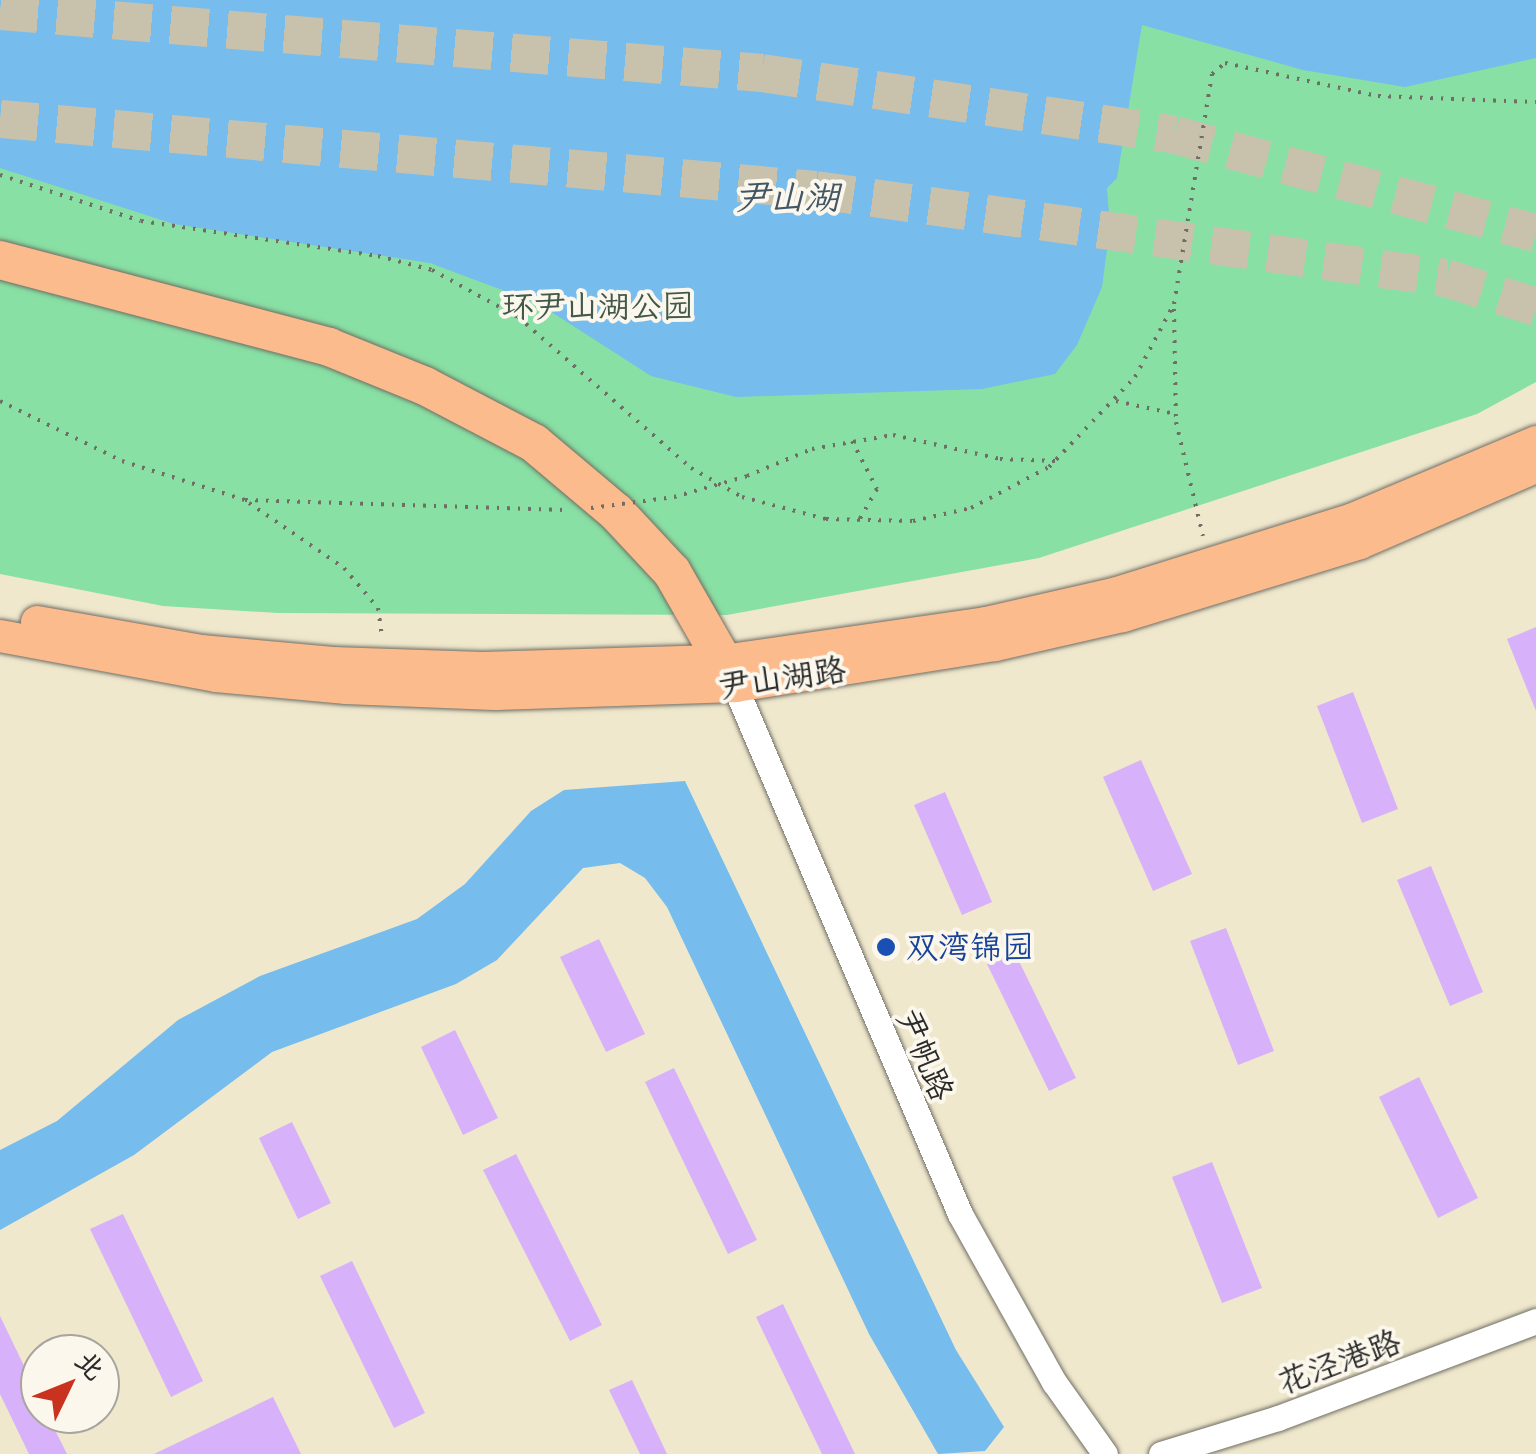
<!DOCTYPE html>
<html>
<head>
<meta charset="utf-8">
<style>
  body { margin:0 }
  #map { position:relative; width:1536px; height:1454px; overflow:hidden; background:#efe8cd; font-family:Itim,"LXGW WenKai TC",sans-serif }
  div>[style] { position:absolute }
  [style*='--x'] { left:calc(var(--x)*1px); top:calc(var(--y)*1px); width:calc(var(--w)*1px); rotate:calc(var(--a)*1deg) }
  .green>* { inset:0; background:#88e0a4 }
  .water>* { inset:0; background:#76bced }
  .building>* { inset:0; background:#d7b1f9 }
  .highway-tunnel>* { height:38px; margin-top:-19px; transform-origin:0; background:repeating-linear-gradient(90deg,#c8c2ad 0 38px,transparent 0 57px) }
  .path>* { height:4px; margin-top:-2px; transform-origin:0; background:repeating-linear-gradient(90deg,#706d64 0 2.5px,transparent 0 10.5px) }
  .roads { filter:drop-shadow(0 0 2px #706d64) drop-shadow(0 0 2px #706d64) }
  .minor>* { height:25px; margin:-12.5px; padding:0 12.5px; transform-origin:12.5px; border-radius:12.5px; background:#fff }
  .major>* { height:32px; margin:-16px; padding:0 16px; transform-origin:16px; border-radius:16px; background:#fbbb8d }
  .highway>* { height:38px; margin:-19px; padding:0 19px; transform-origin:19px; border-radius:19px; background:#fbbb8d }
  .path-bridge>* { height:4px; margin-top:-2px; transform-origin:0; background:repeating-linear-gradient(90deg,#706d64 0 2.5px,transparent 0 10.5px) }
  .dots>* { width:28px; height:28px; translate:-50% -50%; box-sizing:border-box; border:5px solid #fbf7ec; border-radius:50% }
  span { translate:-50% -50%; white-space:nowrap; text-align:center; line-height:1.15; -webkit-text-stroke:8px #fbf7ec; paint-order:stroke }
  .park-label { font-size:32px; color:#425849 }
  .street-label { font-size:32px; color:#2b2b2b }
  .transit-label { font-size:32px; color:#164399 }
  .left { translate:0 -50%; text-align:left }
  .water-label { font-size:35px; color:#425665; font-style:italic }
  .north { position:absolute; left:20px; top:1334px; width:100px; height:100px; box-sizing:border-box; background:#fbf7ec; border:2px solid #a8a59f; border-radius:50%; rotate:47deg; font-size:28px; font-weight:700; line-height:40px; text-align:center; color:#2b2b2b }
  .north::after { content:''; display:block; margin:auto; width:35px; height:45px; background:#c8321e; clip-path:polygon(50% 0,100% 100%,50% 72%,0 100%) }
</style>
</head>
<body>
<div id="map">
  <div class="green">
    <div style="clip-path:polygon(0 0,1536px 0,1536px 382px,1477px 414px,1039px 558px,727px 615px,278px 613px,163px 606px,0 574px)"></div>
  </div>
  <div class="water">
    <div style="clip-path:polygon(0 0,1536px 0,1536px 58px,1405px 87px,1303px 70px,1142px 25px,1117px 178px,1107px 188px,1110px 227px,1102px 287px,1077px 345px,1055px 374px,982px 389px,736px 397px,651px 376px,539px 304px,430px 263px,174px 224px,0 168px)"></div>
    <div style="clip-path:polygon(685px 781px,956px 1350px,1004px 1427px,985px 1451px,938px 1454px,869px 1334px,667px 907px,645px 878px,620px 863px,583px 868px,497px 960px,456px 984px,272px 1052px,134px 1155px,0 1230px,0 1150px,57px 1121px,178px 1020px,260px 976px,417px 919px,465px 884px,531px 811px,564px 790px)"></div>
  </div>
  <div class="building">
    <div style="clip-path:polygon(1536px 627px,1536px 711px,1507px 639px)"></div>
    <div style="clip-path:polygon(1353px 692px,1398px 809px,1362px 823px,1317px 706px)"></div>
    <div style="clip-path:polygon(1141px 760px,1192px 874px,1153px 891px,1103px 777px)"></div>
    <div style="clip-path:polygon(945px 792px,992px 902px,962px 915px,914px 805px)"></div>
    <div style="clip-path:polygon(1431px 866px,1483px 992px,1450px 1006px,1397px 880px)"></div>
    <div style="clip-path:polygon(1226px 928px,1274px 1051px,1238px 1065px,1190px 941px)"></div>
    <div style="clip-path:polygon(599px 939px,645px 1034px,606px 1052px,560px 957px)"></div>
    <div style="clip-path:polygon(1014px 951px,1076px 1078px,1049px 1091px,987px 964px)"></div>
    <div style="clip-path:polygon(455px 1030px,498px 1118px,463px 1135px,421px 1047px)"></div>
    <div style="clip-path:polygon(674px 1068px,757px 1240px,728px 1254px,645px 1082px)"></div>
    <div style="clip-path:polygon(1419px 1077px,1478px 1198px,1438px 1218px,1379px 1097px)"></div>
    <div style="clip-path:polygon(292px 1122px,331px 1203px,298px 1219px,259px 1138px)"></div>
    <div style="clip-path:polygon(516px 1154px,602px 1325px,570px 1341px,483px 1170px)"></div>
    <div style="clip-path:polygon(1212px 1162px,1262px 1288px,1222px 1303px,1172px 1177px)"></div>
    <div style="clip-path:polygon(123px 1214px,203px 1381px,171px 1397px,90px 1229px)"></div>
    <div style="clip-path:polygon(352px 1261px,425px 1413px,394px 1428px,320px 1276px)"></div>
    <div style="clip-path:polygon(783px 1304px,855px 1454px,822px 1454px,756px 1317px)"></div>
    <div style="clip-path:polygon(0 1316px,40px 1399px,40px 1414px,47px 1414px,67px 1454px,29px 1454px,0 1394px)"></div>
    <div style="clip-path:polygon(632px 1380px,667px 1454px,640px 1454px,609px 1390px)"></div>
    <div style="clip-path:polygon(273px 1397px,301px 1454px,154px 1454px)"></div>
  </div>
  <div class="highway-tunnel">
    <div style="--x:0;--y:11;--w:765;--a:4.65"></div>
    <div style="--x:762;--y:73;--w:418;--a:8.5"></div>
    <div style="--x:1175;--y:135;--w:374;--a:15.2"></div>
    <div style="--x:0;--y:119;--w:819;--a:4.97"></div>
    <div style="--x:816;--y:190;--w:636;--a:7.95"></div>
    <div style="--x:1446;--y:278;--w:95;--a:17.9"></div>
  </div>
  <div class="path">
    <div style="--x:0;--y:175;--w:148;--a:18.1"></div>
    <div style="--x:141;--y:221;--w:240;--a:8.4"></div>
    <div style="--x:378;--y:256;--w:56;--a:14.5"></div>
    <div style="--x:432;--y:270;--w:98;--a:28.7"></div>
    <div style="--x:518;--y:317;--w:230;--a:41.1"></div>
    <div style="--x:691;--y:468;--w:59;--a:29.6"></div>
    <div style="--x:742;--y:497;--w:87;--a:14.7"></div>
    <div style="--x:826;--y:519;--w:87;--a:1.3"></div>
    <div style="--x:913;--y:521;--w:59;--a:-12.6"></div>
    <div style="--x:971;--y:508;--w:88;--a:-27.7"></div>
    <div style="--x:1049;--y:467;--w:124;--a:-46.3"></div>
    <div style="--x:1135;--y:377;--w:83;--a:-61.9"></div>
    <div style="--x:1174;--y:304;--w:233;--a:-80.6"></div>
    <div style="--x:1212;--y:74;--w:17;--a:-40"></div>
    <div style="--x:1225;--y:63;--w:157;--a:12.2"></div>
    <div style="--x:1378;--y:96;--w:158;--a:2.2"></div>
    <div style="--x:1174;--y:309;--w:113;--a:89"></div>
    <div style="--x:1176;--y:422;--w:117;--a:76.7"></div>
    <div style="--x:0;--y:401;--w:136;--a:26.2"></div>
    <div style="--x:122;--y:461;--w:129;--a:17.6"></div>
    <div style="--x:245;--y:500;--w:320;--a:1.8"></div>
    <div style="--x:1116;--y:401;--w:60;--a:12.4"></div>
    <div style="--x:852;--y:441;--w:54;--a:62.5"></div>
    <div style="--x:877;--y:489;--w:34;--a:120"></div>
    <div style="--x:747;--y:476;--w:70;--a:-22.6"></div>
    <div style="--x:812;--y:449;--w:82;--a:-9.8"></div>
    <div style="--x:893;--y:435;--w:110;--a:12.6"></div>
    <div style="--x:1000;--y:459;--w:56;--a:2"></div>
    <div style="--x:249;--y:503;--w:115;--a:34.4"></div>
    <div style="--x:344;--y:568;--w:52;--a:49.6"></div>
    <div style="--x:378;--y:608;--w:27;--a:82"></div>
  </div>
  <div class="roads">
    <div class="minor">
      <div style="--x:728;--y:670;--w:591;--a:66.9"></div>
      <div style="--x:960;--y:1214;--w:193;--a:60.8"></div>
      <div style="--x:1054;--y:1382;--w:88;--a:54.7"></div>
      <div style="--x:1161;--y:1454;--w:122;--a:-17.1"></div>
      <div style="--x:1278;--y:1418;--w:276;--a:-20.6"></div>
    </div>
    <div class="major">
      <div style="--x:37;--y:622;--w:167;--a:10"></div>
      <div style="--x:201;--y:651;--w:132;--a:5.2"></div>
      <div style="--x:332;--y:663;--w:150;--a:1.9"></div>
      <div style="--x:482;--y:668;--w:241;--a:-1.7"></div>
      <div style="--x:723;--y:661;--w:266;--a:-8.2"></div>
      <div style="--x:986;--y:623;--w:131;--a:-12.8"></div>
      <div style="--x:1114;--y:594;--w:250;--a:-17.4"></div>
      <div style="--x:1353;--y:519;--w:199;--a:-22.8"></div>
      <div style="--x:0;--y:636;--w:220;--a:10.5"></div>
      <div style="--x:216;--y:676;--w:131;--a:5.3"></div>
      <div style="--x:346;--y:688;--w:150;--a:2.3"></div>
      <div style="--x:496;--y:694;--w:240;--a:-1.9"></div>
      <div style="--x:736;--y:686;--w:262;--a:-9"></div>
      <div style="--x:995;--y:645;--w:131;--a:-12.8"></div>
      <div style="--x:1123;--y:616;--w:248;--a:-17.1"></div>
      <div style="--x:1360;--y:543;--w:192;--a:-23.4"></div>
    </div>
    <div class="highway">
      <div style="--x:0;--y:260;--w:340;--a:14.8"></div>
      <div style="--x:329;--y:347;--w:104;--a:22.1"></div>
      <div style="--x:425;--y:386;--w:123;--a:27.6"></div>
      <div style="--x:534;--y:443;--w:107;--a:40.1"></div>
      <div style="--x:616;--y:512;--w:82;--a:47"></div>
      <div style="--x:672;--y:572;--w:103;--a:60.2"></div>
    </div>
  </div>
  <div class="path-bridge">
    <div style="--x:591;--y:508;--w:84;--a:-7.5"></div>
    <div style="--x:674;--y:497;--w:76;--a:-16"></div>
  </div>
  <div class="dots">
    <div style="left:886px;top:947px;background:#1a4fb4"></div>
  </div>
  <div class="park-label">
    <span style="left:598px;top:306px">环尹山湖公园</span>
  </div>
  <div class="street-label">
    <span style="left:782px;top:678px;rotate:-8deg">尹山湖路</span>
    <span style="left:925px;top:1055px;rotate:67deg">尹帆路</span>
    <span style="left:1339px;top:1362px;rotate:-20deg">花泾港路</span>
  </div>
  <div class="transit-label">
    <span class="left" style="left:906px;top:947px">双湾锦园</span>
  </div>
  <div class="water-label">
    <span style="left:787px;top:197px">尹山湖</span>
  </div>
  <div class="north">北</div>
</div>
</body>
</html>
